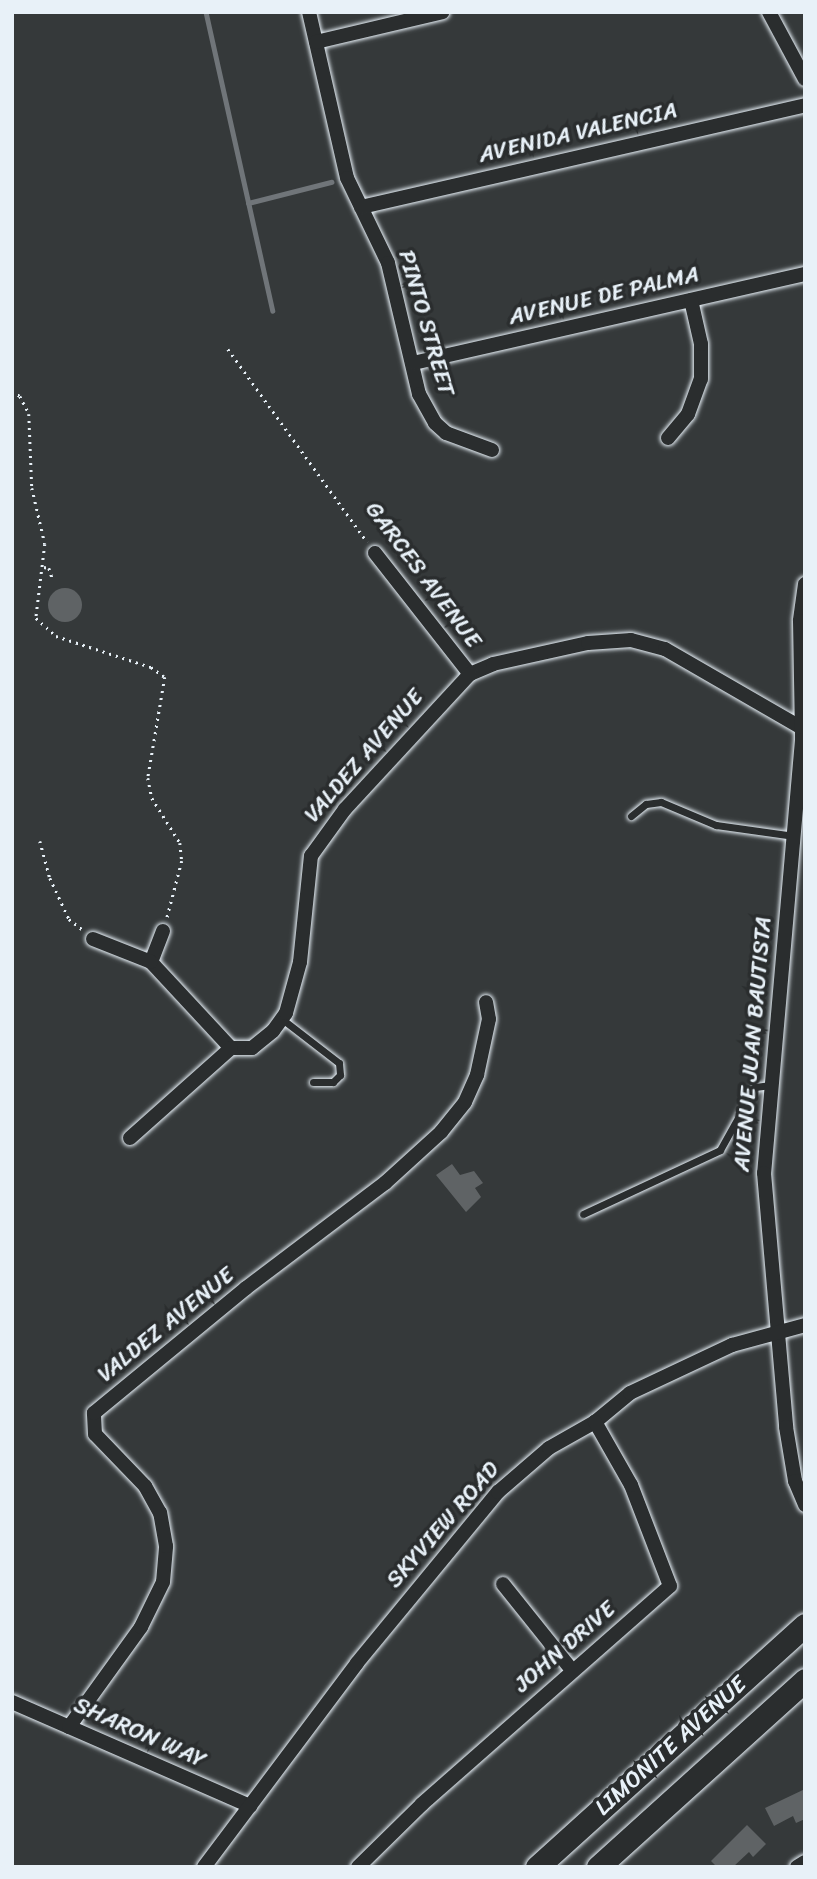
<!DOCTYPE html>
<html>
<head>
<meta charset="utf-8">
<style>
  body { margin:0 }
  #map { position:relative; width:817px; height:1879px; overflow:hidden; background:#35393a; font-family:Sriracha,sans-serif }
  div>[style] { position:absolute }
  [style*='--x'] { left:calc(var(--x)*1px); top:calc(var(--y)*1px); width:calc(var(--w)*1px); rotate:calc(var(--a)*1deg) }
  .stream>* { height:4.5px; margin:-2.25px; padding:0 2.25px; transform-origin:2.25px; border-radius:2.25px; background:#707579 }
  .building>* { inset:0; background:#5f6365 }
  .round { border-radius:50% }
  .path>* { height:2.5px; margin-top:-1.25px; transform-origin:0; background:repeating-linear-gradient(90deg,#e8f1f8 0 2px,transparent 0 7px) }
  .roads { filter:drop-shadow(0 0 2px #e8f1f8) drop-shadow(0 0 2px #e8f1f8) }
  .service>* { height:7px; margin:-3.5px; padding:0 3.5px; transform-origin:3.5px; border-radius:3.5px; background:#2a2d2e }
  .minor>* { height:14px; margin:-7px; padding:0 7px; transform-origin:7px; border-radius:7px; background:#2a2d2e }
  .primary>* { height:23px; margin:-11.5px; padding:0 11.5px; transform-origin:11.5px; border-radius:11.5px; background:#2a2d2e }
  span { translate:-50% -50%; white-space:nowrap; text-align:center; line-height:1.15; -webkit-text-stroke:7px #2a2d2e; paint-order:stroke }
  .street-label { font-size:23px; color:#e8f1f8 }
  .frame { position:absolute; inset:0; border:14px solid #e8f1f8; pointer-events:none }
</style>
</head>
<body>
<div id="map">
  <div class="stream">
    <div style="--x:206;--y:12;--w:306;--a:77.4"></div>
    <div style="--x:248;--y:203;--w:86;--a:-14.2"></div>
  </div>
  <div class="building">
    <div class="round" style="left:48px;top:588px;width:34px;height:34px"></div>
    <div style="clip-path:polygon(452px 1164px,460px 1175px,474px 1171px,483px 1183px,475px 1188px,481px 1197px,466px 1212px,436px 1175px)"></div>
    <div style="clip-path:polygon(805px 1789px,805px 1819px,796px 1823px,793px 1816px,774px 1826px,765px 1808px)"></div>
    <div style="clip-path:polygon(747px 1825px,766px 1844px,753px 1857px,749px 1852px,733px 1867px,717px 1867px,711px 1861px)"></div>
  </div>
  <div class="path">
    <div style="--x:228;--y:349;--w:238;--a:54.2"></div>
    <div style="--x:12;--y:391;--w:9;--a:32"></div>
    <div style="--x:20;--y:396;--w:20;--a:63"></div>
    <div style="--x:29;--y:414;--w:74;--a:87.7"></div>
    <div style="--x:32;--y:488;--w:57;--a:76.9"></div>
    <div style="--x:45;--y:544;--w:75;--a:96.9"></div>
    <div style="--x:36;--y:618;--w:27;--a:42"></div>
    <div style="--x:56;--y:636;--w:100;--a:18.1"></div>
    <div style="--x:151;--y:667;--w:17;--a:36"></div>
    <div style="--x:165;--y:677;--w:102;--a:99.6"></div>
    <div style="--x:148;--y:778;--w:20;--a:79"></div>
    <div style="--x:152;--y:798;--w:53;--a:58.1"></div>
    <div style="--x:180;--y:843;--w:18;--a:84"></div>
    <div style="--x:182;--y:861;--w:59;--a:104.7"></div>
    <div style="--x:44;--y:567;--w:5;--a:11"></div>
    <div style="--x:49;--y:568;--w:13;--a:72"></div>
    <div style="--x:40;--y:841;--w:38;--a:75"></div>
    <div style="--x:50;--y:878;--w:45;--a:65.1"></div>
    <div style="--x:69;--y:919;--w:18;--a:38"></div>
  </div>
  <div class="roads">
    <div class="service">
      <div style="--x:631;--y:816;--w:19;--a:-39"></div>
      <div style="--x:646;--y:804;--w:15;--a:-8"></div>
      <div style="--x:661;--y:802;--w:60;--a:22.7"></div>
      <div style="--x:716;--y:825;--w:79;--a:8"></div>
      <div style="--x:282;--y:1019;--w:72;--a:37.7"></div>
      <div style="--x:339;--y:1063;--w:12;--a:85"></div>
      <div style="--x:340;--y:1075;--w:10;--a:135"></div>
      <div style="--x:333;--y:1082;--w:20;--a:180"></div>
      <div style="--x:583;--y:1214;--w:151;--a:-25"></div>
      <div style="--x:720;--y:1150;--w:72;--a:-60.9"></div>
      <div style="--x:755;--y:1087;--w:16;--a:-7"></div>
    </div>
    <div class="minor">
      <div style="--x:309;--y:12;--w:170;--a:77.1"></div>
      <div style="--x:347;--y:178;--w:94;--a:64.2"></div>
      <div style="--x:388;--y:263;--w:135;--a:76.7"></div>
      <div style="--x:419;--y:394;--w:33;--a:61"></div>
      <div style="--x:435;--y:423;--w:15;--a:42"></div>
      <div style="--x:446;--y:433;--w:49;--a:20.3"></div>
      <div style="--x:769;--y:12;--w:76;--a:61.8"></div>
      <div style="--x:316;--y:42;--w:130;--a:-13.3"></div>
      <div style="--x:361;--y:207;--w:456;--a:-12.9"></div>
      <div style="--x:413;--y:363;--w:402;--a:-12.8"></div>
      <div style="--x:668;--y:438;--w:31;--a:-50"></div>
      <div style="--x:688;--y:414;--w:37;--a:-70"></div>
      <div style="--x:701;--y:379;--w:35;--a:-90"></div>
      <div style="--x:701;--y:344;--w:45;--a:-102.8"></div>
      <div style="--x:375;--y:553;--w:154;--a:51.9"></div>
      <div style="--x:470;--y:674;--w:25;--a:-23"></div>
      <div style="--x:493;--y:664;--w:97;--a:-12.5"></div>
      <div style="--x:588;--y:643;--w:43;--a:-4"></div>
      <div style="--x:631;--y:640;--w:35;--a:15"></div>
      <div style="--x:665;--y:649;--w:158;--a:30"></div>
      <div style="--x:805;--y:584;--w:37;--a:98"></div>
      <div style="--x:800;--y:621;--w:119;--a:89"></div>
      <div style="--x:802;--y:740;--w:435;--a:95"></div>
      <div style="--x:764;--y:1173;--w:255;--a:85"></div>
      <div style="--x:786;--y:1427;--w:55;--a:80.5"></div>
      <div style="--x:795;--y:1481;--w:26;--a:67"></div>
      <div style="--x:163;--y:931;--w:33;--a:111"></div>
      <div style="--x:151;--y:962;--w:117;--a:47.1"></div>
      <div style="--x:231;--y:1048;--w:21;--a:0"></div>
      <div style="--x:252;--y:1048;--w:27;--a:-39"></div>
      <div style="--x:273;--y:1031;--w:22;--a:-54"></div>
      <div style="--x:286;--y:1013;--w:53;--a:-74.6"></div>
      <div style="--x:300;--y:962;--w:107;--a:-84.1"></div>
      <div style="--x:311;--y:856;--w:58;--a:-54.1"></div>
      <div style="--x:345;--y:809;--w:184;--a:-47.2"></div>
      <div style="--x:93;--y:939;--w:62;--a:21.6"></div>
      <div style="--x:130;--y:1138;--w:135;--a:-41.7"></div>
      <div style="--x:503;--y:1584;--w:110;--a:51.3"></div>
      <div style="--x:12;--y:1702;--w:260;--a:23.6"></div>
      <div style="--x:69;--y:1727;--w:123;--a:-54.2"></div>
      <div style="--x:141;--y:1627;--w:50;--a:-63.9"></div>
      <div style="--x:163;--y:1582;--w:36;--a:-85"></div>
      <div style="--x:166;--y:1546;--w:34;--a:-100"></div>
      <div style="--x:160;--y:1513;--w:31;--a:-119"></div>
      <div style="--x:145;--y:1486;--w:72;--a:-133.9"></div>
      <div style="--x:95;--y:1434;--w:21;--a:-93"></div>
      <div style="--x:94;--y:1413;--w:197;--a:-39.4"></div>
      <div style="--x:246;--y:1288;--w:174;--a:-37.1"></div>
      <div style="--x:385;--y:1183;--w:76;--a:-42.3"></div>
      <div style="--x:441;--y:1132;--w:38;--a:-51"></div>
      <div style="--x:465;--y:1102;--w:30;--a:-66"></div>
      <div style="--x:477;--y:1075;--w:57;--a:-77.9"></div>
      <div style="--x:489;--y:1019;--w:17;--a:-100"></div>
      <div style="--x:204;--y:1867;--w:255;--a:-53.1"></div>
      <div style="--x:357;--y:1663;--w:222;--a:-50.5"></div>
      <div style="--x:498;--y:1492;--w:67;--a:-40.8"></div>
      <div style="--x:549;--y:1448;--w:53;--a:-29.5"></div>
      <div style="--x:595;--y:1422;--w:45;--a:-39.6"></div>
      <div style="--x:630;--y:1393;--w:113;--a:-25.2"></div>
      <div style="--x:732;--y:1345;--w:76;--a:-15.3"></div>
      <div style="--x:358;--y:1867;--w:90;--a:-44.5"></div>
      <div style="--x:422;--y:1804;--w:330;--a:-41.3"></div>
      <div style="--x:670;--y:1586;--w:108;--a:-111.1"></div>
      <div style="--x:631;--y:1485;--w:73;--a:-119.7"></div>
      <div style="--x:797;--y:1867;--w:9;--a:-32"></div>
    </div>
    <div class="primary">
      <div style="--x:537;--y:1867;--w:361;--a:-42.1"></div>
      <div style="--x:598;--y:1867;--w:279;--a:-42.1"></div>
    </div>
  </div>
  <div class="street-label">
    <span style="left:578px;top:133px;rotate:-13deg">AVENIDA VALENCIA</span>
    <span style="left:604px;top:296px;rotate:-13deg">AVENUE DE PALMA</span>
    <span style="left:426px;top:323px;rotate:74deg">PINTO STREET</span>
    <span style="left:423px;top:575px;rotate:53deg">GARCES AVENUE</span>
    <span style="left:364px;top:756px;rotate:-49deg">VALDEZ AVENUE</span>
    <span style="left:753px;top:1044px;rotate:-85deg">AVENUE JUAN BAUTISTA</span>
    <span style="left:166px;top:1325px;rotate:-39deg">VALDEZ AVENUE</span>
    <span style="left:443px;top:1525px;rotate:-49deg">SKYVIEW ROAD</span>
    <span style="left:565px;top:1647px;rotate:-41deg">JOHN DRIVE</span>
    <span style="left:140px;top:1733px;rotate:24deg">SHARON WAY</span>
    <span style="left:671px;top:1746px;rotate:-42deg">LIMONITE AVENUE</span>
  </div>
  <div class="frame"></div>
</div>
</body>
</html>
